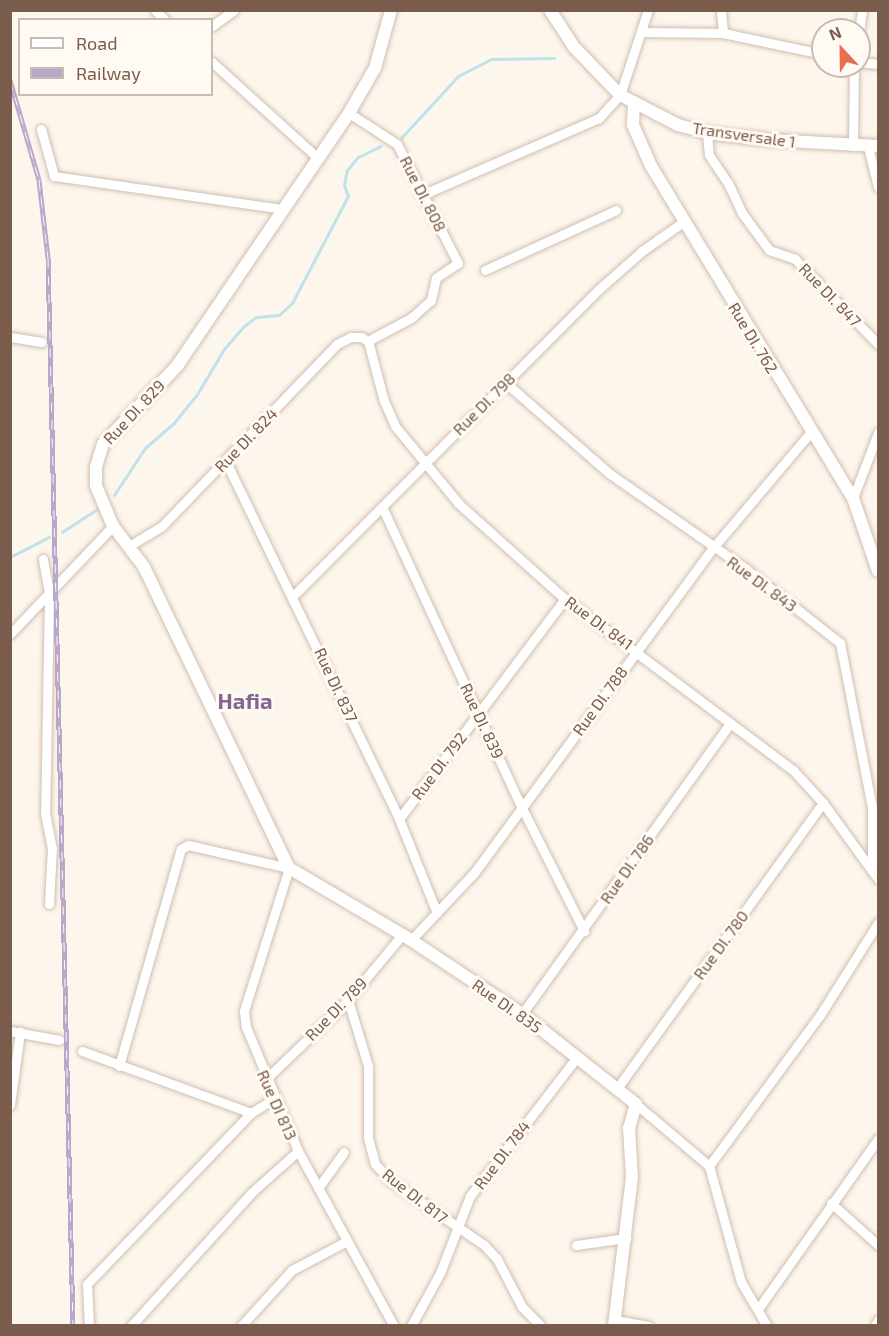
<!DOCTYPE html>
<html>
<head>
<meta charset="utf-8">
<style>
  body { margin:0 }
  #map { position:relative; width:889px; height:1336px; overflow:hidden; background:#fdf6ec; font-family:"Exo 2",sans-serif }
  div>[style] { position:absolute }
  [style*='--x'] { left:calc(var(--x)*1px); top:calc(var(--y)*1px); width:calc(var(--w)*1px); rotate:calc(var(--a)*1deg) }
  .stream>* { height:3px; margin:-1.5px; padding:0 1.5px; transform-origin:1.5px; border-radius:1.5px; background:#bfe3e8 }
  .roads { filter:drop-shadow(0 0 2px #d1beb0) drop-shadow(0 0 2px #d1beb0) }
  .street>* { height:9px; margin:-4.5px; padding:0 4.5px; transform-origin:4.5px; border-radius:4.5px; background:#fff }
  .secondary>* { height:12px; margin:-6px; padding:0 6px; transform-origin:6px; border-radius:6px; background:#fff }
  .rail>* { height:5px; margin-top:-2.5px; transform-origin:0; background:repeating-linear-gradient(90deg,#fffaf3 0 9px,#b9a8c9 0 18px); box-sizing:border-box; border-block:2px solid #b9a8c9 }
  span { translate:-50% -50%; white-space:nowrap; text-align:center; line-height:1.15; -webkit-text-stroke:6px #fffaf3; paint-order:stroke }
  .street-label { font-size:16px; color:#7a5c4d }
  .district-label { font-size:22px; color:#846695; font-weight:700 }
  .frame { position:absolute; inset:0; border:12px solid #7a5c4d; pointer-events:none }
  .legend { position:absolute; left:18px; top:18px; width:195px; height:78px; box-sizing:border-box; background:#fffaf3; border:2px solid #cabbb1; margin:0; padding:8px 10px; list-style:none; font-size:18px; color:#7a5c4d }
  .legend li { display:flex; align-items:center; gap:12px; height:30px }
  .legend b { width:30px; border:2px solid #cabbb1 }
  .north { position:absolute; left:811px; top:18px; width:60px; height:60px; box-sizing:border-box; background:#fffaf3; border:2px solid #cabbb1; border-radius:50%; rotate:338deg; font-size:16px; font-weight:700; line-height:24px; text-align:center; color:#7a5c4d }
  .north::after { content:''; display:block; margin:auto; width:21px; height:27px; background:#e76f51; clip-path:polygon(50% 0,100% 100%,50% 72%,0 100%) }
</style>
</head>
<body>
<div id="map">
  <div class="stream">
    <div style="--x:401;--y:138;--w:84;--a:-47.4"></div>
    <div style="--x:458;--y:76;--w:38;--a:-27"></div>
    <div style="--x:492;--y:59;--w:62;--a:-0.9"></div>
    <div style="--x:114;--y:495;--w:56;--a:-56.6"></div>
    <div style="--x:145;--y:448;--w:37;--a:-41"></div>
    <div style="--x:173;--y:424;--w:36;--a:-51"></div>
    <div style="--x:196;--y:396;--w:55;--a:-59.2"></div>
    <div style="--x:224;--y:349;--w:30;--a:-49"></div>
    <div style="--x:244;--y:326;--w:15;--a:-37"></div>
    <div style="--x:256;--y:317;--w:23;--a:-5"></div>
    <div style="--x:279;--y:315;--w:18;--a:-43"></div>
    <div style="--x:292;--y:303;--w:121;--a:-62.4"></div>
    <div style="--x:348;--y:196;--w:12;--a:-110"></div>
    <div style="--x:344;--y:185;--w:15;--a:-79"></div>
    <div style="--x:347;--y:170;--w:17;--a:-50"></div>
    <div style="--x:358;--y:157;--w:25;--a:-26"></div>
    <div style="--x:62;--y:532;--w:42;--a:-33.3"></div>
    <div style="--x:10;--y:557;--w:44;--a:-27.1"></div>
  </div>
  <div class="roads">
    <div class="street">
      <div style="--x:155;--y:10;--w:14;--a:45"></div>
      <div style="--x:721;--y:10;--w:23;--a:85"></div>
      <div style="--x:212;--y:26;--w:27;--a:-36"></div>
      <div style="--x:642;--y:32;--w:81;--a:0.7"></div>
      <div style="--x:723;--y:33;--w:102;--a:11.9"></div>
      <div style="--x:859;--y:32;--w:22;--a:-82"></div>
      <div style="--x:212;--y:62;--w:144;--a:42.2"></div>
      <div style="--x:859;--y:62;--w:19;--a:6"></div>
      <div style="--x:349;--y:113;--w:57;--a:32.9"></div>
      <div style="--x:397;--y:144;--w:134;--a:62.9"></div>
      <div style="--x:458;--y:263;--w:27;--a:146"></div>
      <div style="--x:436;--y:278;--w:23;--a:103"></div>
      <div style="--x:431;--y:300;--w:27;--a:138"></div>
      <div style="--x:411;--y:318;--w:49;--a:151.9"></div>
      <div style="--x:41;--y:129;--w:49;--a:74.5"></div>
      <div style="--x:54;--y:176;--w:231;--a:8.2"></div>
      <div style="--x:707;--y:133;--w:22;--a:85"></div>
      <div style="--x:709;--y:155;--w:34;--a:56"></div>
      <div style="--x:728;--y:183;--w:33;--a:65"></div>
      <div style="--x:742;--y:213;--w:46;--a:53.9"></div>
      <div style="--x:769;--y:250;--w:28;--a:19"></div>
      <div style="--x:795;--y:259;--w:119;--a:45.7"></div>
      <div style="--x:853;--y:146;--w:80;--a:-89.3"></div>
      <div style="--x:868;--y:147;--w:41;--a:76"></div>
      <div style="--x:424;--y:194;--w:191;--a:-23.5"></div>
      <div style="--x:599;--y:118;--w:31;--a:-48"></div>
      <div style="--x:620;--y:95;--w:89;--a:-71.8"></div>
      <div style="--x:485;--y:270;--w:144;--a:-24.6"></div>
      <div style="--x:10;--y:337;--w:32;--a:9"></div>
      <div style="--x:506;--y:383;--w:138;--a:41.2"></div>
      <div style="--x:610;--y:474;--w:166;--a:34.9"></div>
      <div style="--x:746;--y:569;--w:120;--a:38.2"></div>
      <div style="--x:840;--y:643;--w:168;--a:79"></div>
      <div style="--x:872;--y:808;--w:60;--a:90"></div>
      <div style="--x:226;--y:462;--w:397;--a:64.1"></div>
      <div style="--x:399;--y:819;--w:101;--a:68"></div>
      <div style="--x:853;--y:498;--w:70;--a:-69"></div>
      <div style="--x:383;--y:509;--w:332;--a:65.1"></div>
      <div style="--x:523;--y:810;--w:136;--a:63.2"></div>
      <div style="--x:129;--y:546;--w:37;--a:-31"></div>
      <div style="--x:161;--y:527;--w:254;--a:-46.1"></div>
      <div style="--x:337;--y:344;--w:16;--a:-27"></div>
      <div style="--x:351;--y:337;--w:10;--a:0"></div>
      <div style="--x:361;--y:337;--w:8;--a:30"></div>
      <div style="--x:368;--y:341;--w:62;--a:75.1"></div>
      <div style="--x:384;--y:401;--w:27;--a:66"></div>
      <div style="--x:395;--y:426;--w:101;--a:50.6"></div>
      <div style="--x:459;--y:504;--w:142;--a:41.9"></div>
      <div style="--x:565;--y:599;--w:285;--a:36.9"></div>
      <div style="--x:793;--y:770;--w:45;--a:47.7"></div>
      <div style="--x:823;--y:803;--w:94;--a:54.1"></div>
      <div style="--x:43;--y:559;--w:36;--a:80"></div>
      <div style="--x:49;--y:594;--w:219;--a:91"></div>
      <div style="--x:45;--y:813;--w:36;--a:79"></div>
      <div style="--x:52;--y:848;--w:56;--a:93.1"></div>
      <div style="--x:293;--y:596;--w:432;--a:-45.1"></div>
      <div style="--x:598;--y:290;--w:59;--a:-41.6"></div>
      <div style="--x:642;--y:251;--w:50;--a:-35.3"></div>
      <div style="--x:10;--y:634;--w:149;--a:-46.4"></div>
      <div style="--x:399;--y:819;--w:276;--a:-53"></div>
      <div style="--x:411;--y:940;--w:92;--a:-46.8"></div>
      <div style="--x:474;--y:873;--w:402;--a:-53.7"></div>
      <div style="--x:712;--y:549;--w:152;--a:-49.8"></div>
      <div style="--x:348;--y:1000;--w:69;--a:73.1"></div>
      <div style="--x:368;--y:1066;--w:72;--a:90"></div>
      <div style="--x:368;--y:1138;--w:27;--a:75"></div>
      <div style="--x:375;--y:1164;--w:23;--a:47"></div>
      <div style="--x:391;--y:1181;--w:113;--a:34.5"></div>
      <div style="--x:484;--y:1245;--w:19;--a:47"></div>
      <div style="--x:497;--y:1259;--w:54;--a:62.5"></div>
      <div style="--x:522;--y:1307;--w:27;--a:45"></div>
      <div style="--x:522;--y:1014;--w:358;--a:-54.4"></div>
      <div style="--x:10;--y:1031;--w:50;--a:10.4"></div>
      <div style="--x:82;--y:1051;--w:180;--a:20.1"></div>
      <div style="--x:119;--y:1066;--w:226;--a:-74.1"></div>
      <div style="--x:181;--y:849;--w:8;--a:-30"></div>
      <div style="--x:188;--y:845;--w:104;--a:12.8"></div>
      <div style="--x:289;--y:868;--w:150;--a:107.5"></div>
      <div style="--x:244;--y:1011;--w:16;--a:83"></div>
      <div style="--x:246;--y:1027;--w:134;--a:67.2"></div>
      <div style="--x:298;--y:1151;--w:200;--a:61.3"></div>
      <div style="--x:266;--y:1079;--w:114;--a:-43.9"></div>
      <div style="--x:348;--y:1000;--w:85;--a:-50.3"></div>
      <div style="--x:618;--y:1087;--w:350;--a:-54.2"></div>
      <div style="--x:636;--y:1104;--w:96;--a:40.3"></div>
      <div style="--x:10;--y:1105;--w:74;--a:-82.2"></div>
      <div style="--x:318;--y:1188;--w:44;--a:-54.2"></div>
      <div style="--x:831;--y:1203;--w:63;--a:41.8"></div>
      <div style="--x:576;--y:1245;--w:51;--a:-7.8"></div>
      <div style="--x:758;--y:1309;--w:208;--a:-54.8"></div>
      <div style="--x:615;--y:1320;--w:34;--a:10"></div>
      <div style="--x:89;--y:1326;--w:42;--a:-92.7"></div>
      <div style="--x:87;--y:1284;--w:237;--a:-46.2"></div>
      <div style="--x:251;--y:1113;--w:26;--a:-32"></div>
      <div style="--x:131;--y:1326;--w:179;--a:-47.9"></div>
      <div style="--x:251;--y:1193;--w:63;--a:-41.8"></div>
      <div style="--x:241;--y:1326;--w:76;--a:-47.7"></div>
      <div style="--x:292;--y:1270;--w:62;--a:-27.8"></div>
      <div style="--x:411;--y:1326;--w:60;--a:-61.3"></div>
      <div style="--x:440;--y:1273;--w:83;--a:-68.7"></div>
      <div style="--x:470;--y:1196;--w:175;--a:-52.4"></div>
      <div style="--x:767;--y:1326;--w:51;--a:-120.6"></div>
      <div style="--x:741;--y:1282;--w:120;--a:-105.4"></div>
      <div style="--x:709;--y:1166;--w:187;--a:-53.7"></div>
      <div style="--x:820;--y:1015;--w:109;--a:-57.8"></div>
      <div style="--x:875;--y:1326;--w:7;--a:-63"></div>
    </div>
    <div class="secondary">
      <div style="--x:391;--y:10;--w:60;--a:105.4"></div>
      <div style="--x:375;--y:68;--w:52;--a:120"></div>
      <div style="--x:349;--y:113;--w:305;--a:124.2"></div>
      <div style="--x:178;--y:365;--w:109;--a:133.5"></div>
      <div style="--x:103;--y:444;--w:24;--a:107"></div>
      <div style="--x:96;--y:467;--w:19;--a:90"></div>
      <div style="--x:96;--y:486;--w:43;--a:67"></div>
      <div style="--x:113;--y:526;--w:51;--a:52.9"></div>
      <div style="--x:144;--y:567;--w:334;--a:64.3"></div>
      <div style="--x:289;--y:868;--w:142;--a:30.5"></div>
      <div style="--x:411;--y:940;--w:133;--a:33.7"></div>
      <div style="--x:522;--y:1014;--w:145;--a:38.3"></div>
      <div style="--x:636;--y:1104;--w:25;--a:106"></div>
      <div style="--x:629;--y:1128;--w:49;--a:86.5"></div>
      <div style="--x:632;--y:1177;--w:150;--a:96.9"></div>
      <div style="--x:550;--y:10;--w:44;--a:57"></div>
      <div style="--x:574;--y:47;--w:66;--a:46.2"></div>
      <div style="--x:620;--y:95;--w:65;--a:27.3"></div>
      <div style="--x:678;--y:125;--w:30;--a:15"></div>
      <div style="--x:707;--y:133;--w:63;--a:6.3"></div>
      <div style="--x:770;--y:140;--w:108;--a:3.2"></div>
      <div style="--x:634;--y:104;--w:21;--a:93"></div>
      <div style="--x:633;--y:125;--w:45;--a:66.3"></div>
      <div style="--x:651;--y:166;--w:389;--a:58.7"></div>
      <div style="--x:853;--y:498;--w:77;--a:71.1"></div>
    </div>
  </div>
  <div class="rail">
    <div style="--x:10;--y:80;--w:104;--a:73.8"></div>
    <div style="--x:39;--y:180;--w:79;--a:83.4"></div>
    <div style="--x:48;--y:258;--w:1068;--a:88.66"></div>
  </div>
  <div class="street-label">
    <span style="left:744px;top:135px;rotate:8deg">Transversale 1</span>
    <span style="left:423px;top:194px;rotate:63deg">Rue DI. 808</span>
    <span style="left:830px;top:295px;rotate:46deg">Rue DI. 847</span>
    <span style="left:753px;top:338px;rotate:59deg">Rue DI. 762</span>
    <span style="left:484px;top:404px;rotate:-45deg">Rue DI. 798</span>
    <span style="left:134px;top:412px;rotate:-47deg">Rue DI. 829</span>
    <span style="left:246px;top:440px;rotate:-46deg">Rue DI. 824</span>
    <span style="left:762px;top:584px;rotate:36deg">Rue DI. 843</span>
    <span style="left:599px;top:623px;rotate:36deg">Rue DI. 841</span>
    <span style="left:336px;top:685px;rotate:65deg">Rue DI. 837</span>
    <span style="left:600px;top:701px;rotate:-54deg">Rue DI. 788</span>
    <span style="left:482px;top:721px;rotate:65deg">Rue DI. 839</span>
    <span style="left:439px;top:766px;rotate:-53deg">Rue DI. 792</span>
    <span style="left:627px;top:869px;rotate:-55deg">Rue DI. 786</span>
    <span style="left:721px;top:945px;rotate:-54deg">Rue DI. 780</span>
    <span style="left:507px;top:1006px;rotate:35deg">Rue DI. 835</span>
    <span style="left:336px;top:1009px;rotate:-46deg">Rue DI. 789</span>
    <span style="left:277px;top:1105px;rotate:66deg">Rue DI 813</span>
    <span style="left:502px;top:1155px;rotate:-53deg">Rue DI. 784</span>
    <span style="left:415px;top:1196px;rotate:38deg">Rue DI. 817</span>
  </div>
  <div class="district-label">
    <span style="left:245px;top:701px">Hafia</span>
  </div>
  <div class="frame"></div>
  <ul class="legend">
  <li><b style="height:8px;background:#fff"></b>Road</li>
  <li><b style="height:8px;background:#b9a8c9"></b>Railway</li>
  </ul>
  <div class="north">N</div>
</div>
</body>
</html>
